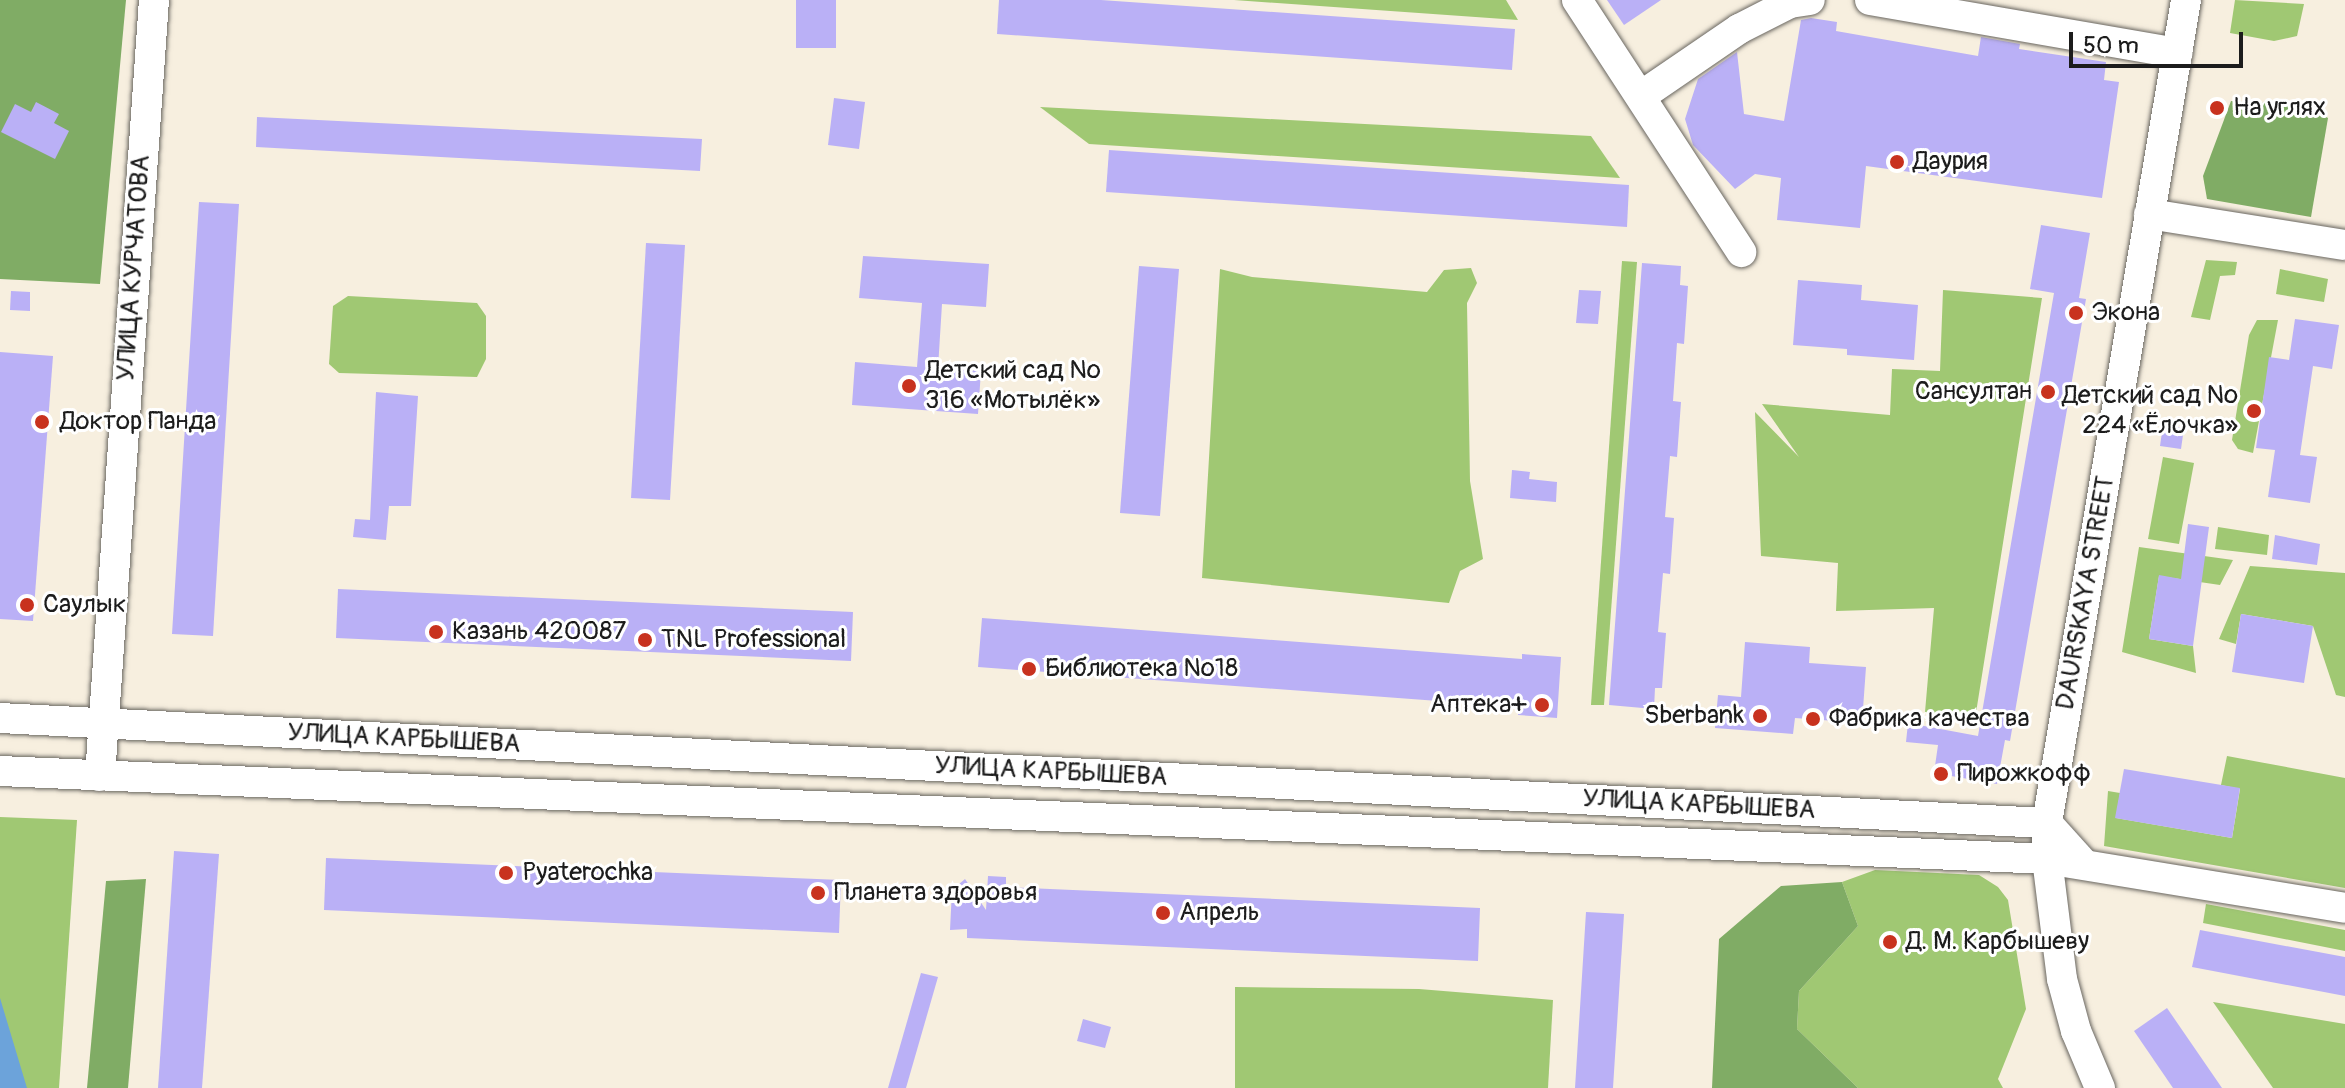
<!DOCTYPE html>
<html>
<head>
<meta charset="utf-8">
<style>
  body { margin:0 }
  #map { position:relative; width:2345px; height:1088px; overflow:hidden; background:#f7efdf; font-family:Pangolin,sans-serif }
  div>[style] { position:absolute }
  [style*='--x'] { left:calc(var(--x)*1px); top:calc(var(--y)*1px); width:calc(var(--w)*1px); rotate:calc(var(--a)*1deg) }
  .green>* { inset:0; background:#a0c873 }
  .forest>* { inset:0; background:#80ac65 }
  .water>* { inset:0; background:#6ca3da }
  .building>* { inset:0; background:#bab0f6 }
  .roads { filter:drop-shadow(0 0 2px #696660) drop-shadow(0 0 2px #696660) }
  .minor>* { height:30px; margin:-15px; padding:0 15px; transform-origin:15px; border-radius:15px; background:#fff }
  .dots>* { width:22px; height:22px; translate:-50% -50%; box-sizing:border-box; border:4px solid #fff; border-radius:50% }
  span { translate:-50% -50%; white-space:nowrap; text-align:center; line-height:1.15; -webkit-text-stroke:6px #fff; paint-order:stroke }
  .poi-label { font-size:26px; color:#1c1c1c }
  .left { translate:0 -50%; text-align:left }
  .right { translate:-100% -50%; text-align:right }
  .street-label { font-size:26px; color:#1c1c1c }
  .scale { position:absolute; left:2069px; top:32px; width:174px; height:36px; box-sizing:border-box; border:4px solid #1c1c1c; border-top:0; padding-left:10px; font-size:24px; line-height:28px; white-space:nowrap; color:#1c1c1c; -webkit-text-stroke:6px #fff; paint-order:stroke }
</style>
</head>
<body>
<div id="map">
  <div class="green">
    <div style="clip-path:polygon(1234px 0,1506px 0,1518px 20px)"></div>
    <div style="clip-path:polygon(2235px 0,2304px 4px,2297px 36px,2274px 41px,2230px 33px)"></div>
    <div style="clip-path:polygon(1040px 107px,1591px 136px,1620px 178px,1089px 144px)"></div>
    <div style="clip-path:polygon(2206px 260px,2237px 262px,2235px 275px,2220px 276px,2210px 320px,2191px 317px)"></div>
    <div style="clip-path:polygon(1622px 261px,1637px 262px,1604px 705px,1591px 705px)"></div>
    <div style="clip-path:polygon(1471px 268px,1477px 283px,1467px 303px,1470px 481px,1483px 559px,1460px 571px,1449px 603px,1202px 578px,1220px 269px,1252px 277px,1427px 292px,1444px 270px)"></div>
    <div style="clip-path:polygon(2280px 269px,2328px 279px,2324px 302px,2276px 294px)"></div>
    <div style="clip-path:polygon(1943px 290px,2042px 298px,1975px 719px,1925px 712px,1934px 608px,1836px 611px,1838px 563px,1761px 556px,1755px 412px,1799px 457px,1762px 404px,1890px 415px,1892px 369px,1940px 371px)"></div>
    <div style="clip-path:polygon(348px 296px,477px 303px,486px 316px,486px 359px,477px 377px,339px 373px,329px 364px,333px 306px)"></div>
    <div style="clip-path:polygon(2257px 320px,2278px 320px,2253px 453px,2238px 449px,2232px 440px,2249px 335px)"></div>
    <div style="clip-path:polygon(2163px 457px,2194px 463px,2179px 544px,2148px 539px)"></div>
    <div style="clip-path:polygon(2218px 527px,2269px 535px,2267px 555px,2215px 549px)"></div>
    <div style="clip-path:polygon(2139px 547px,2233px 560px,2220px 585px,2159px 576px,2149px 639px,2193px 646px,2196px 673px,2122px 652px)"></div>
    <div style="clip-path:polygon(2250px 566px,2345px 573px,2345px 697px,2336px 695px,2313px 626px,2241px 614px,2236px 644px,2219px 639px)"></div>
    <div style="clip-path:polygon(2227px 756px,2345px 778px,2345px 888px,2104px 846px,2108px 791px,2120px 793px,2116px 818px,2232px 838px,2240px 789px,2221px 785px)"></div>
    <div style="clip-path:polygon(0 817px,77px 820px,59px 1088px,0 1088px)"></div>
    <div style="clip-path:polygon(1875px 870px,1979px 875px,1998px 887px,2008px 900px,2026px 1009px,1998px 1079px,2003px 1088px,1858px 1088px,1797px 1029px,1799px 991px,1858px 926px,1842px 882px)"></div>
    <div style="clip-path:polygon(2206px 904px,2345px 930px,2345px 951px,2203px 923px)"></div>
    <div style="clip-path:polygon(1235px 987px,1419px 989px,1553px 1000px,1548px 1088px,1235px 1088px)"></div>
    <div style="clip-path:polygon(2213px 1002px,2345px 1024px,2345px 1088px,2273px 1088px)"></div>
  </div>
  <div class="forest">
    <div style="clip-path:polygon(0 0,126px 0,100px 284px,0 279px)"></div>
    <div style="clip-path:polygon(2231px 101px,2305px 105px,2328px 118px,2311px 217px,2207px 199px,2203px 176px)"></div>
    <div style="clip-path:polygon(146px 879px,128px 1088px,87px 1088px,106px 881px)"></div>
    <div style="clip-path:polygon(1842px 882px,1858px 926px,1799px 991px,1797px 1029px,1858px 1088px,1712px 1088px,1719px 939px,1781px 886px)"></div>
  </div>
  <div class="water">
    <div style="clip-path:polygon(0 998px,27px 1088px,0 1088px)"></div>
  </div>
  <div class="building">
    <div style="clip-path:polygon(796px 0,836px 0,836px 48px,796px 48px)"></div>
    <div style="clip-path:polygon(999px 0,1101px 0,1515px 29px,1512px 70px,997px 34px)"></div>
    <div style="clip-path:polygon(1607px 0,1661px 0,1624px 25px)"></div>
    <div style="clip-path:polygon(1811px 18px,1837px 22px,1836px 31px,1978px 56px,1981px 37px,2020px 44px,2019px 49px,2106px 62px,2104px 80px,2119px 82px,2102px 198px,1866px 166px,1860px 228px,1777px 220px,1781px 178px,1755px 174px,1735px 189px,1693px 145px,1685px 119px,1698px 79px,1737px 52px,1744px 114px,1784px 121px,1801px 20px)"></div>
    <div style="clip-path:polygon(834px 98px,865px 102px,859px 149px,828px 145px)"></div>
    <div style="clip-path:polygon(36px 102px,59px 114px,54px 123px,69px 131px,55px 159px,1px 132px,15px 104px,31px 112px)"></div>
    <div style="clip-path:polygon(257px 117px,702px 139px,700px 171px,256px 147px)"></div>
    <div style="clip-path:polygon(1109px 150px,1629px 185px,1627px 227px,1106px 192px)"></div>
    <div style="clip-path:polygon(199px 202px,239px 204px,213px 636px,172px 634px)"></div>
    <div style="clip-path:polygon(2041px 225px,2090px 233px,2079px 298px,2086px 299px,2010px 741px,2005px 740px,1997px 784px,1934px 773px,1938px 745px,1906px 742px,1908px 723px,1978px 736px,2054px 293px,2030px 289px)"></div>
    <div style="clip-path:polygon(646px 243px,685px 245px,670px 500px,631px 498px)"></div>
    <div style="clip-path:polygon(863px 256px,989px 264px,986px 307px,942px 304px,938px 368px,981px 371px,978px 414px,852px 405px,855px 362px,917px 367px,922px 303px,859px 298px)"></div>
    <div style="clip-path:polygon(1642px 263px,1681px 266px,1680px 285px,1688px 286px,1684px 344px,1677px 343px,1673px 401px,1681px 402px,1679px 430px,1677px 457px,1670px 456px,1665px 517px,1674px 518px,1670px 574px,1663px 573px,1658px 632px,1666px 633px,1662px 688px,1655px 688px,1654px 709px,1609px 705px)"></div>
    <div style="clip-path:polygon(1139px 266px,1179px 269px,1160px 516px,1120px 513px)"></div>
    <div style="clip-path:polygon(1798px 280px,1862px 285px,1861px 300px,1918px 305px,1914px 360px,1847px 355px,1847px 349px,1793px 345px)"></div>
    <div style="clip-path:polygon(1579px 290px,1601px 291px,1598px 324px,1576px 323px)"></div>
    <div style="clip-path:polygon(11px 291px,30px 292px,30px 311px,10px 310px)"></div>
    <div style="clip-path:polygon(2295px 319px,2339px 325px,2332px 369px,2313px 366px,2300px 455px,2317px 457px,2310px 503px,2268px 497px,2275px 450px,2256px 448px,2269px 357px,2289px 360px)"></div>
    <div style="clip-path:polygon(0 352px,53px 356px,33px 621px,0 619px)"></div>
    <div style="clip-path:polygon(376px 392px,418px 396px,411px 506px,389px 506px,386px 540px,353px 537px,355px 519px,370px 520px)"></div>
    <div style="clip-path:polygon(2163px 425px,2184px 428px,2181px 449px,2160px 446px)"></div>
    <div style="clip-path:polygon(1512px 470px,1530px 472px,1529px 479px,1557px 482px,1556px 502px,1510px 498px)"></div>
    <div style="clip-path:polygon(2188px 524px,2209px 527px,2193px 646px,2149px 639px,2159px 575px,2181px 579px)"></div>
    <div style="clip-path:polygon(2275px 535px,2320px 544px,2317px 565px,2272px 559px)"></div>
    <div style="clip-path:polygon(338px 589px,853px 612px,851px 661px,336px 638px)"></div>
    <div style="clip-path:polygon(2241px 614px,2313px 626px,2304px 683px,2232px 672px)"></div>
    <div style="clip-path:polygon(982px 618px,1522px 659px,1522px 654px,1561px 657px,1557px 718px,1518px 715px,1519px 707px,978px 667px)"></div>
    <div style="clip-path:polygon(1745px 642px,1810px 647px,1809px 663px,1866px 667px,1862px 723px,1795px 718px,1793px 734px,1715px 728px,1718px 695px,1741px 697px)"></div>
    <div style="clip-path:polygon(2124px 769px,2240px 788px,2232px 838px,2115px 818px)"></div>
    <div style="clip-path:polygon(174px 851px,219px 854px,202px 1088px,158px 1088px)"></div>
    <div style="clip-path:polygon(326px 858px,841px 880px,839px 933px,324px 910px)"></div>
    <div style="clip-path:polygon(988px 876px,1006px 877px,1006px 887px,1480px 908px,1478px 961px,967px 938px,967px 929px,950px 930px,952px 890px,965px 879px,986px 910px)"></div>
    <div style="clip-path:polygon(1586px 912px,1624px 914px,1613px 1088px,1575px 1088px)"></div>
    <div style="clip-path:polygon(2200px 930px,2345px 957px,2345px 996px,2192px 967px)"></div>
    <div style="clip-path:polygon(921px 973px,938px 977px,906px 1088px,888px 1088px)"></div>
    <div style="clip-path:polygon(2167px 1008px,2222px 1088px,2173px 1088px,2134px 1031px)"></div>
    <div style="clip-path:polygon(1083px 1019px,1111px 1027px,1105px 1048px,1077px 1041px)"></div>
  </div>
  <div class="roads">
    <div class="minor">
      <div style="--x:1577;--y:0;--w:301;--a:56.9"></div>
      <div style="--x:1870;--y:0;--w:312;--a:9.8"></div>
      <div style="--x:1641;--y:96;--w:119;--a:-34.4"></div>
      <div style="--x:1739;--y:29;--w:57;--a:-27"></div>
      <div style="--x:1790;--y:3;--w:20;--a:-9"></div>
      <div style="--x:2149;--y:214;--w:198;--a:9"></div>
      <div style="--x:0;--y:718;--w:2050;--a:2.94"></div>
      <div style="--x:2047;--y:823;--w:55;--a:47.9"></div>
      <div style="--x:0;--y:771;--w:2049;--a:2.46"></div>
      <div style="--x:2047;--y:859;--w:302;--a:9.3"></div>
      <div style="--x:100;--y:776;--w:778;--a:-86.02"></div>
      <div style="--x:2100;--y:1088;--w:62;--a:-112.8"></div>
      <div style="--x:2076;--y:1031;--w:54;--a:-105.1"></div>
      <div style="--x:2062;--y:979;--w:121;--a:-97.1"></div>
      <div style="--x:2047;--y:859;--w:36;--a:-90"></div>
      <div style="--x:2047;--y:823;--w:835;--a:-80.41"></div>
    </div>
  </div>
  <div class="dots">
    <div style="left:2217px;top:108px;background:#c8321e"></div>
    <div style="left:1897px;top:162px;background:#c8321e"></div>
    <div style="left:2076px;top:313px;background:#c8321e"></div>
    <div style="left:909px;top:386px;background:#c8321e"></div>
    <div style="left:2048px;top:392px;background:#c8321e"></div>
    <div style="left:2254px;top:411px;background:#c8321e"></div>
    <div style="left:42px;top:422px;background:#c8321e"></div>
    <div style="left:27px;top:605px;background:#c8321e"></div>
    <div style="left:436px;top:632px;background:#c8321e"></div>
    <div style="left:645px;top:640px;background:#c8321e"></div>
    <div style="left:1029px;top:669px;background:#c8321e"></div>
    <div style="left:1542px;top:705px;background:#c8321e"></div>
    <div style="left:1760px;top:716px;background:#c8321e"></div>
    <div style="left:1813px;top:719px;background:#c8321e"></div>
    <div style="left:1941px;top:774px;background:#c8321e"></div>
    <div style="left:506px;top:873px;background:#c8321e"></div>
    <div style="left:818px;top:893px;background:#c8321e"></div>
    <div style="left:1163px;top:913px;background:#c8321e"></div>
    <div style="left:1890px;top:942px;background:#c8321e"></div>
  </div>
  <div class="poi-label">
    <span class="left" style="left:2233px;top:108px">На углях</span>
    <span class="left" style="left:1913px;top:162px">Даурия</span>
    <span class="left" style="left:2092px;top:313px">Экона</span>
    <span class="left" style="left:925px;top:386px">Детский сад №<br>316 «Мотылёк»</span>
    <span class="right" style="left:2032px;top:392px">Сансултан</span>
    <span class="right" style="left:2238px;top:411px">Детский сад №<br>224 «Ёлочка»</span>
    <span class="left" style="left:60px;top:422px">Доктор Панда</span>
    <span class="left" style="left:43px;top:605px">Саулык</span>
    <span class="left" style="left:452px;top:632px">Казань 420087</span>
    <span class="left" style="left:661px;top:640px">TNL Professional</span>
    <span class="left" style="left:1045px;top:669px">Библиотека №18</span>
    <span class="right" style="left:1526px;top:705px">Аптека+</span>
    <span class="right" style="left:1744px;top:716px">Sberbank</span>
    <span class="left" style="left:1829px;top:719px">Фабрика качества</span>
    <span class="left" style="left:1957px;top:774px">Пирожкофф</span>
    <span class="left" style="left:522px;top:873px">Pyaterochka</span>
    <span class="left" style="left:834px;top:893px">Планета здоровья</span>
    <span class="left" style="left:1179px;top:913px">Апрель</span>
    <span class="left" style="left:1906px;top:942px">Д. М. Карбышеву</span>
  </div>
  <div class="street-label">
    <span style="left:134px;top:268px;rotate:-86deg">УЛИЦА КУРЧАТОВА</span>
    <span style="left:2086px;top:593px;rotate:-80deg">DAURSKAYA STREET</span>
    <span style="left:404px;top:739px;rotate:3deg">УЛИЦА КАРБЫШЕВА</span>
    <span style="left:1051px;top:772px;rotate:3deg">УЛИЦА КАРБЫШЕВА</span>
    <span style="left:1699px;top:805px;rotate:3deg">УЛИЦА КАРБЫШЕВА</span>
  </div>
  <div class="scale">50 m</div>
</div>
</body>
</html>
